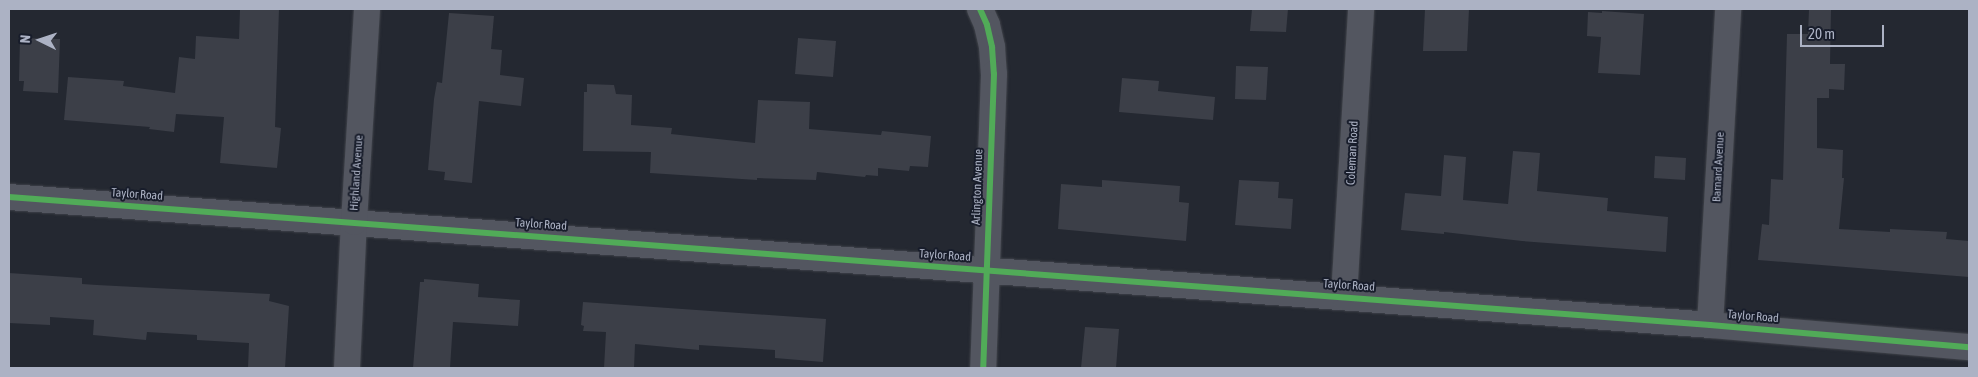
<!DOCTYPE html>
<html>
<head>
<meta charset="utf-8">
<style>
  body { margin:0 }
  #map { position:relative; width:1978px; height:377px; overflow:hidden; background:#242831; font-family:"Asap Condensed",sans-serif }
  div>[style] { position:absolute }
  [style*='--x'] { left:calc(var(--x)*1px); top:calc(var(--y)*1px); width:calc(var(--w)*1px); rotate:calc(var(--a)*1deg) }
  .building>* { inset:0; background:#3c3f48 }
  .roads { filter:drop-shadow(0 0 1px #40434a) drop-shadow(0 0 1px #40434a) }
  .street>* { height:26px; margin:-13px; padding:0 13px; transform-origin:13px; border-radius:13px; background:#535660 }
  .cycleway>* { height:6px; margin:-3px; padding:0 3px; transform-origin:3px; border-radius:3px; background:#51ab58 }
  span { translate:-50% -50%; white-space:nowrap; text-align:center; line-height:1.15; -webkit-text-stroke:4px #181d2b; paint-order:stroke }
  .street-label { font-size:12px; color:#acb2c4 }
  .frame { position:absolute; inset:0; border:10px solid #acb2c4; pointer-events:none }
  .north { position:absolute; left:15px; top:15px; width:50px; height:50px; -webkit-text-stroke:4px #181d2b; paint-order:stroke; rotate:274deg; font-size:14px; font-weight:700; line-height:20px; text-align:center; color:#acb2c4 }
  .north::after { content:''; display:block; margin:auto; width:18px; height:22px; background:#acb2c4; clip-path:polygon(50% 0,100% 100%,50% 72%,0 100%) }
  .scale { position:absolute; left:1800px; top:25px; width:84px; height:22px; box-sizing:border-box; border:2px solid #acb2c4; border-top:0; padding-left:6px; font-size:15px; line-height:18px; white-space:nowrap; color:#acb2c4; -webkit-text-stroke:4px #181d2b; paint-order:stroke }
</style>
</head>
<body>
<div id="map">
  <div class="building">
    <div style="clip-path:polygon(240px 9px,279px 9px,275px 127px,281px 128px,277px 168px,220px 163px,224px 117px,176px 114px,174px 132px,149px 129px,150px 127px,64px 120px,68px 77px,124px 81px,123px 86px,175px 93px,179px 57px,195px 59px,196px 36px,239px 39px)"></div>
    <div style="clip-path:polygon(1252px 9px,1288px 9px,1286px 32px,1250px 31px)"></div>
    <div style="clip-path:polygon(1425px 9px,1469px 9px,1467px 51px,1423px 51px)"></div>
    <div style="clip-path:polygon(1809px 9px,1831px 9px,1830px 64px,1845px 64px,1844px 90px,1829px 89px,1829px 98px,1817px 98px,1817px 148px,1843px 150px,1842px 178px,1844px 178px,1839px 229px,1890px 232px,1890px 229px,1947px 232px,1946px 239px,1969px 241px,1969px 277px,1758px 260px,1762px 224px,1769px 225px,1771px 179px,1783px 180px,1787px 34px,1808px 34px)"></div>
    <div style="clip-path:polygon(1602px 11px,1644px 14px,1640px 75px,1598px 73px,1601px 37px,1587px 36px,1588px 12px,1602px 13px)"></div>
    <div style="clip-path:polygon(449px 13px,494px 16px,491px 49px,502px 50px,500px 75px,524px 78px,521px 106px,479px 101px,472px 183px,444px 180px,445px 172px,428px 170px,434px 99px,437px 82px,442px 83px)"></div>
    <div style="clip-path:polygon(20px 38px,60px 39px,58px 93px,23px 91px,24px 81px,19px 81px)"></div>
    <div style="clip-path:polygon(798px 38px,836px 41px,833px 77px,795px 74px)"></div>
    <div style="clip-path:polygon(1236px 66px,1268px 67px,1266px 100px,1235px 99px)"></div>
    <div style="clip-path:polygon(1122px 78px,1159px 81px,1158px 91px,1215px 97px,1213px 120px,1119px 112px)"></div>
    <div style="clip-path:polygon(587px 84px,614px 85px,616px 94px,632px 95px,631px 125px,672px 128px,671px 134px,755px 143px,758px 100px,810px 102px,809px 129px,881px 135px,882px 131px,931px 136px,928px 167px,910px 166px,909px 171px,878px 168px,878px 176px,866px 175px,865px 177px,817px 172px,816px 180px,757px 178px,757px 180px,650px 173px,651px 152px,583px 151px,584px 92px,587px 92px)"></div>
    <div style="clip-path:polygon(1513px 151px,1540px 153px,1537px 191px,1608px 198px,1607px 211px,1668px 217px,1666px 252px,1522px 241px,1444px 232px,1444px 234px,1401px 230px,1405px 193px,1441px 196px,1444px 155px,1466px 157px,1463px 200px,1508px 204px)"></div>
    <div style="clip-path:polygon(1655px 156px,1686px 158px,1685px 180px,1654px 178px)"></div>
    <div style="clip-path:polygon(1102px 180px,1180px 186px,1179px 202px,1189px 203px,1186px 241px,1058px 229px,1061px 184px,1102px 187px)"></div>
    <div style="clip-path:polygon(1239px 180px,1279px 182px,1278px 198px,1293px 199px,1291px 229px,1235px 225px)"></div>
    <div style="clip-path:polygon(9px 273px,82px 278px,82px 284px,97px 285px,270px 294px,269px 301px,289px 306px,285px 368px,248px 368px,249px 343px,197px 340px,197px 335px,147px 332px,146px 340px,93px 335px,94px 320px,50px 317px,50px 325px,9px 323px)"></div>
    <div style="clip-path:polygon(424px 279px,479px 284px,478px 297px,520px 300px,518px 326px,453px 322px,450px 368px,413px 368px,420px 282px,424px 282px)"></div>
    <div style="clip-path:polygon(583px 302px,826px 319px,823px 362px,775px 358px,775px 350px,699px 345px,699px 350px,635px 344px,634px 368px,604px 368px,606px 332px,583px 331px,584px 326px,581px 325px)"></div>
    <div style="clip-path:polygon(1085px 327px,1119px 329px,1116px 368px,1081px 368px)"></div>
  </div>
  <div class="roads">
    <div class="street">
      <div style="--x:980;--y:9;--w:17;--a:66"></div>
      <div style="--x:987;--y:25;--w:23;--a:77"></div>
      <div style="--x:992;--y:47;--w:27;--a:86"></div>
      <div style="--x:994;--y:74;--w:294;--a:92.1"></div>
      <div style="--x:9;--y:197;--w:1706;--a:4.3"></div>
      <div style="--x:1710;--y:325;--w:260;--a:4.9"></div>
      <div style="--x:1344;--y:297;--w:289;--a:-86.6"></div>
      <div style="--x:1710;--y:325;--w:317;--a:-86.7"></div>
      <div style="--x:347;--y:368;--w:146;--a:-87.3"></div>
      <div style="--x:354;--y:222;--w:213;--a:-86.5"></div>
    </div>
  </div>
  <div class="cycleway">
    <div style="--x:980;--y:9;--w:17;--a:66"></div>
    <div style="--x:987;--y:25;--w:23;--a:77"></div>
    <div style="--x:992;--y:47;--w:27;--a:86"></div>
    <div style="--x:994;--y:74;--w:294;--a:92.1"></div>
    <div style="--x:9;--y:197;--w:1706;--a:4.3"></div>
    <div style="--x:1710;--y:325;--w:260;--a:4.9"></div>
  </div>
  <div class="street-label">
    <span style="left:1353px;top:153px;rotate:-87deg">Coleman Road</span>
    <span style="left:1719px;top:167px;rotate:-87deg">Barnard Avenue</span>
    <span style="left:357px;top:173px;rotate:-86deg">Highland Avenue</span>
    <span style="left:978px;top:187px;rotate:-88deg">Arlington Avenue</span>
    <span style="left:137px;top:195px;rotate:4deg">Taylor Road</span>
    <span style="left:541px;top:225px;rotate:4deg">Taylor Road</span>
    <span style="left:945px;top:256px;rotate:4deg">Taylor Road</span>
    <span style="left:1349px;top:286px;rotate:4deg">Taylor Road</span>
    <span style="left:1753px;top:317px;rotate:5deg">Taylor Road</span>
  </div>
  <div class="frame"></div>
  <div class="north">N</div>
  <div class="scale">20 m</div>
</div>
</body>
</html>
